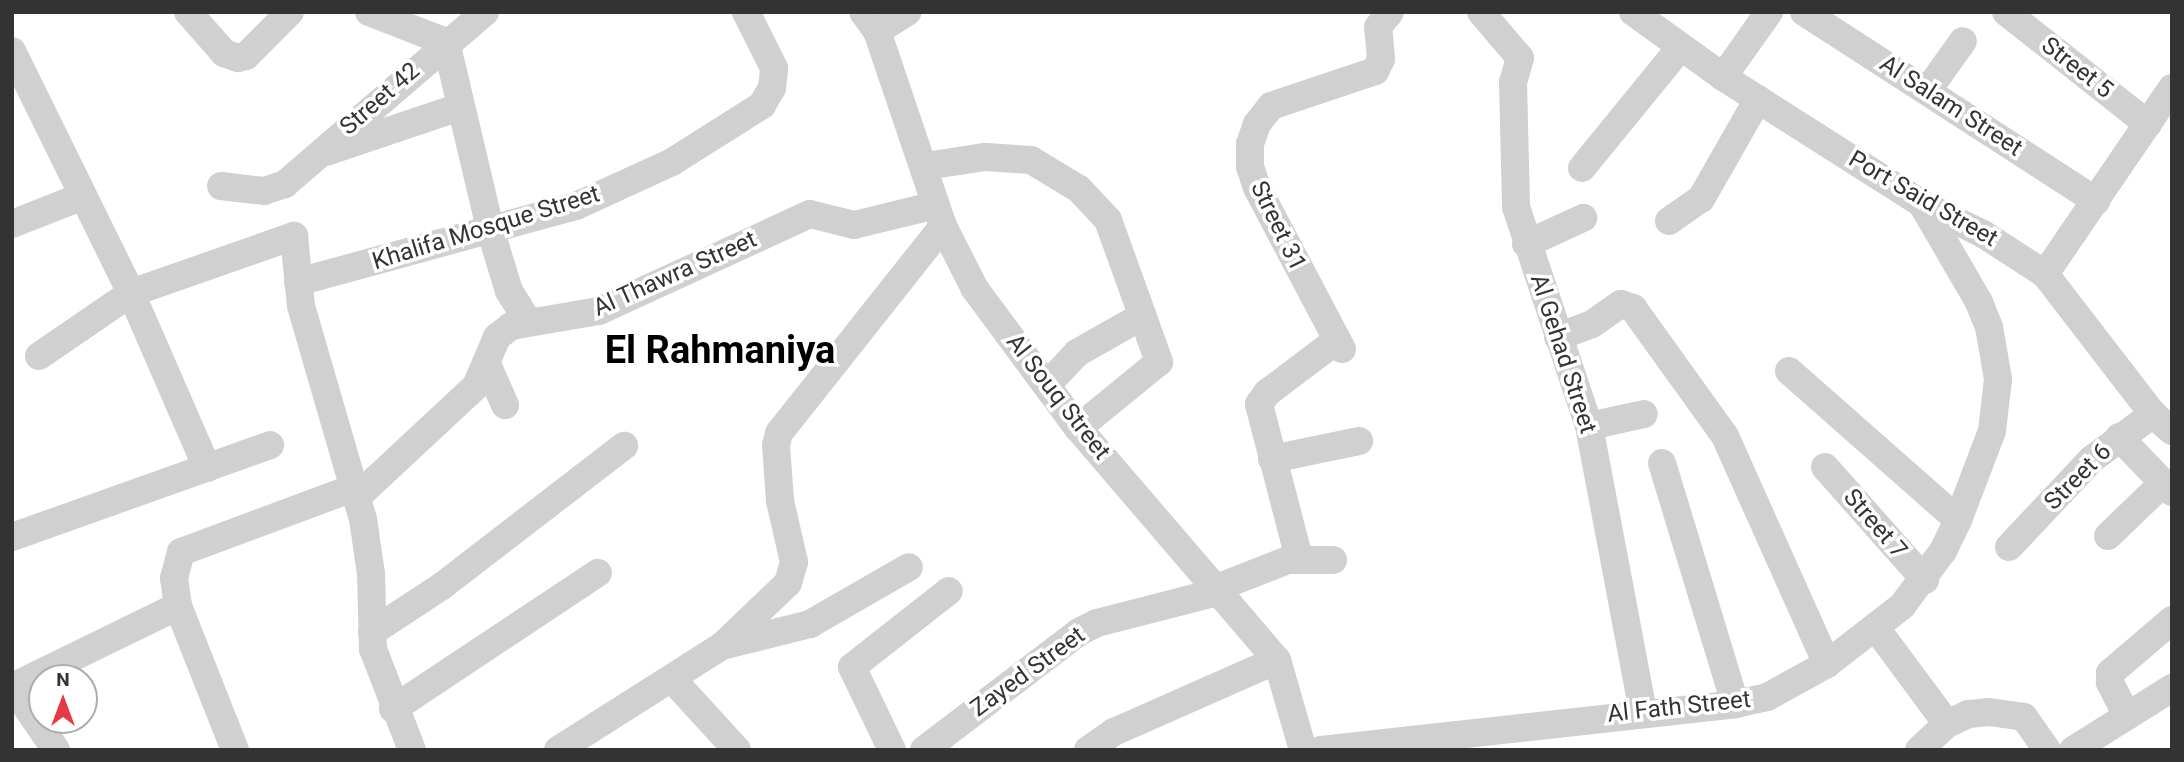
<!DOCTYPE html>
<html>
<head>
<meta charset="utf-8">
<style>
  body { margin:0 }
  #map { position:relative; width:2184px; height:762px; overflow:hidden; background:#fff; font-family:Roboto,sans-serif }
  div>[style] { position:absolute }
  [style*='--x'] { left:calc(var(--x)*1px); top:calc(var(--y)*1px); width:calc(var(--w)*1px); rotate:calc(var(--a)*1deg) }
  .street>* { height:28px; margin:-14px; padding:0 14px; transform-origin:14px; border-radius:14px; background:#d0d0d0 }
  span { translate:-50% -50%; white-space:nowrap; text-align:center; line-height:1.15; -webkit-text-stroke:7px #fff; paint-order:stroke }
  .street-label { font-size:24px; color:#333 }
  .town-label { font-size:38px; color:#000; font-weight:700 }
  .frame { position:absolute; inset:0; border:14px solid #333; pointer-events:none }
  .north { position:absolute; left:28px; top:664px; width:70px; height:70px; box-sizing:border-box; background:#fff; border:2px solid #adadad; border-radius:50%; rotate:0deg; font-size:19px; font-weight:700; line-height:28px; text-align:center; color:#333 }
  .north::after { content:''; display:block; margin:auto; width:24px; height:32px; background:#e63946; clip-path:polygon(50% 0,100% 100%,50% 72%,0 100%) }
</style>
</head>
<body>
<div id="map">
  <div class="street">
    <div style="--x:188;--y:12;--w:55;--a:48.7"></div>
    <div style="--x:224;--y:53;--w:15;--a:20"></div>
    <div style="--x:238;--y:58;--w:8;--a:-14"></div>
    <div style="--x:246;--y:56;--w:62;--a:-45"></div>
    <div style="--x:369;--y:12;--w:83;--a:21.3"></div>
    <div style="--x:863;--y:12;--w:24;--a:54"></div>
    <div style="--x:877;--y:31;--w:206;--a:71.3"></div>
    <div style="--x:943;--y:226;--w:71;--a:63.1"></div>
    <div style="--x:975;--y:289;--w:173;--a:53.5"></div>
    <div style="--x:1078;--y:428;--w:306;--a:49.4"></div>
    <div style="--x:1277;--y:660;--w:94;--a:73.9"></div>
    <div style="--x:1481;--y:12;--w:60;--a:49.7"></div>
    <div style="--x:1520;--y:58;--w:25;--a:106"></div>
    <div style="--x:1513;--y:82;--w:125;--a:88.6"></div>
    <div style="--x:1516;--y:207;--w:231;--a:71.6"></div>
    <div style="--x:1589;--y:426;--w:290;--a:79.3"></div>
    <div style="--x:1633;--y:12;--w:111;--a:35.8"></div>
    <div style="--x:1723;--y:77;--w:236;--a:32.5"></div>
    <div style="--x:1922;--y:204;--w:68;--a:26.2"></div>
    <div style="--x:1983;--y:234;--w:74;--a:32.8"></div>
    <div style="--x:2045;--y:274;--w:177;--a:52.4"></div>
    <div style="--x:2153;--y:414;--w:25;--a:42"></div>
    <div style="--x:1804;--y:12;--w:348;--a:32.9"></div>
    <div style="--x:2006;--y:12;--w:181;--a:38.3"></div>
    <div style="--x:877;--y:31;--w:36;--a:-32"></div>
    <div style="--x:446;--y:42;--w:195;--a:76.7"></div>
    <div style="--x:491;--y:232;--w:62;--a:73"></div>
    <div style="--x:509;--y:291;--w:36;--a:58"></div>
    <div style="--x:12;--y:51;--w:270;--a:63.8"></div>
    <div style="--x:131;--y:293;--w:191;--a:66.5"></div>
    <div style="--x:1723;--y:77;--w:80;--a:-54.7"></div>
    <div style="--x:1928;--y:90;--w:60;--a:-54.5"></div>
    <div style="--x:326;--y:152;--w:141;--a:-18.6"></div>
    <div style="--x:926;--y:166;--w:60;--a:-8.7"></div>
    <div style="--x:985;--y:157;--w:46;--a:3.7"></div>
    <div style="--x:1031;--y:160;--w:56;--a:31.1"></div>
    <div style="--x:1079;--y:189;--w:42;--a:46.9"></div>
    <div style="--x:1108;--y:220;--w:151;--a:70.2"></div>
    <div style="--x:1159;--y:362;--w:104;--a:140.8"></div>
    <div style="--x:1582;--y:168;--w:155;--a:-50.8"></div>
    <div style="--x:221;--y:186;--w:43;--a:6.6"></div>
    <div style="--x:264;--y:191;--w:22;--a:-18"></div>
    <div style="--x:285;--y:184;--w:264;--a:-40.7"></div>
    <div style="--x:1669;--y:221;--w:39;--a:-35"></div>
    <div style="--x:1701;--y:199;--w:115;--a:-60.3"></div>
    <div style="--x:12;--y:224;--w:76;--a:-21.5"></div>
    <div style="--x:1526;--y:244;--w:63;--a:-24.5"></div>
    <div style="--x:2045;--y:274;--w:225;--a:-55.7"></div>
    <div style="--x:298;--y:282;--w:288;--a:-15.3"></div>
    <div style="--x:576;--y:206;--w:106;--a:-24.6"></div>
    <div style="--x:672;--y:162;--w:107;--a:-32.3"></div>
    <div style="--x:762;--y:105;--w:20;--a:-60"></div>
    <div style="--x:772;--y:88;--w:20;--a:-84"></div>
    <div style="--x:774;--y:68;--w:63;--a:-116.6"></div>
    <div style="--x:1558;--y:337;--w:36;--a:-21"></div>
    <div style="--x:1592;--y:324;--w:35;--a:-35"></div>
    <div style="--x:1621;--y:304;--w:13;--a:18"></div>
    <div style="--x:1633;--y:308;--w:158;--a:54.3"></div>
    <div style="--x:1725;--y:436;--w:250;--a:65.9"></div>
    <div style="--x:1342;--y:349;--w:182;--a:-117.8"></div>
    <div style="--x:1257;--y:188;--w:22;--a:-108"></div>
    <div style="--x:1250;--y:167;--w:23;--a:-90"></div>
    <div style="--x:1250;--y:144;--w:21;--a:-71"></div>
    <div style="--x:1257;--y:124;--w:23;--a:-52"></div>
    <div style="--x:1271;--y:106;--w:110;--a:-18.6"></div>
    <div style="--x:1375;--y:71;--w:13;--a:-63"></div>
    <div style="--x:1381;--y:59;--w:32;--a:-95"></div>
    <div style="--x:1378;--y:27;--w:19;--a:-51"></div>
    <div style="--x:39;--y:356;--w:112;--a:-34.4"></div>
    <div style="--x:131;--y:293;--w:173;--a:-19.3"></div>
    <div style="--x:294;--y:236;--w:70;--a:84.3"></div>
    <div style="--x:301;--y:306;--w:222;--a:73.8"></div>
    <div style="--x:363;--y:519;--w:56;--a:81.7"></div>
    <div style="--x:371;--y:574;--w:75;--a:88.5"></div>
    <div style="--x:373;--y:649;--w:108;--a:68.9"></div>
    <div style="--x:487;--y:364;--w:45;--a:66.3"></div>
    <div style="--x:1789;--y:371;--w:225;--a:41.4"></div>
    <div style="--x:1047;--y:385;--w:44;--a:-46.8"></div>
    <div style="--x:1077;--y:353;--w:75;--a:-29.6"></div>
    <div style="--x:1589;--y:426;--w:56;--a:-12.3"></div>
    <div style="--x:2119;--y:437;--w:76;--a:46.1"></div>
    <div style="--x:1272;--y:459;--w:89;--a:-11.7"></div>
    <div style="--x:1662;--y:463;--w:252;--a:73.1"></div>
    <div style="--x:1825;--y:467;--w:151;--a:48.5"></div>
    <div style="--x:358;--y:496;--w:161;--a:-43"></div>
    <div style="--x:476;--y:386;--w:53;--a:-66.8"></div>
    <div style="--x:497;--y:337;--w:18;--a:-38"></div>
    <div style="--x:511;--y:326;--w:89;--a:-9.7"></div>
    <div style="--x:599;--y:311;--w:232;--a:-24.7"></div>
    <div style="--x:810;--y:214;--w:45;--a:14"></div>
    <div style="--x:854;--y:225;--w:84;--a:-13.7"></div>
    <div style="--x:2108;--y:536;--w:76;--a:-43.9"></div>
    <div style="--x:12;--y:537;--w:274;--a:-19.6"></div>
    <div style="--x:2009;--y:547;--w:121;--a:-46.7"></div>
    <div style="--x:2092;--y:459;--w:76;--a:-36.4"></div>
    <div style="--x:1299;--y:558;--w:159;--a:-104.6"></div>
    <div style="--x:1259;--y:404;--w:14;--a:-54"></div>
    <div style="--x:1267;--y:393;--w:88;--a:-37.1"></div>
    <div style="--x:1219;--y:587;--w:74;--a:-21.4"></div>
    <div style="--x:1288;--y:560;--w:45;--a:0"></div>
    <div style="--x:178;--y:606;--w:155;--a:68.4"></div>
    <div style="--x:1876;--y:628;--w:119;--a:53.5"></div>
    <div style="--x:372;--y:632;--w:84;--a:-33.3"></div>
    <div style="--x:442;--y:586;--w:230;--a:-37.6"></div>
    <div style="--x:722;--y:646;--w:91;--a:-14"></div>
    <div style="--x:810;--y:624;--w:114;--a:-29.9"></div>
    <div style="--x:672;--y:679;--w:96;--a:47.5"></div>
    <div style="--x:12;--y:686;--w:78;--a:55.5"></div>
    <div style="--x:12;--y:687;--w:185;--a:-26"></div>
    <div style="--x:178;--y:606;--w:28;--a:-98"></div>
    <div style="--x:174;--y:578;--w:27;--a:-75"></div>
    <div style="--x:181;--y:552;--w:187;--a:-20.4"></div>
    <div style="--x:393;--y:709;--w:246;--a:-33.6"></div>
    <div style="--x:2127;--y:716;--w:38;--a:-117"></div>
    <div style="--x:2110;--y:682;--w:9;--a:-90"></div>
    <div style="--x:2110;--y:673;--w:82;--a:-40.5"></div>
    <div style="--x:558;--y:750;--w:194;--a:-32.4"></div>
    <div style="--x:722;--y:646;--w:91;--a:-43.7"></div>
    <div style="--x:788;--y:583;--w:22;--a:-74"></div>
    <div style="--x:794;--y:562;--w:63;--a:-102.9"></div>
    <div style="--x:780;--y:501;--w:56;--a:-94.1"></div>
    <div style="--x:776;--y:445;--w:12;--a:-76"></div>
    <div style="--x:779;--y:433;--w:264;--a:-51.6"></div>
    <div style="--x:892;--y:750;--w:92;--a:-115.7"></div>
    <div style="--x:852;--y:667;--w:123;--a:-38.1"></div>
    <div style="--x:924;--y:750;--w:195;--a:-37.3"></div>
    <div style="--x:1079;--y:632;--w:20;--a:-27"></div>
    <div style="--x:1097;--y:623;--w:129;--a:-14.4"></div>
    <div style="--x:1088;--y:750;--w:32;--a:-35"></div>
    <div style="--x:1114;--y:732;--w:178;--a:-23.8"></div>
    <div style="--x:1321;--y:750;--w:417;--a:-6.3"></div>
    <div style="--x:1735;--y:704;--w:33;--a:-12"></div>
    <div style="--x:1767;--y:697;--w:68;--a:-28.8"></div>
    <div style="--x:1827;--y:664;--w:95;--a:-37.7"></div>
    <div style="--x:1902;--y:606;--w:69;--a:-53.3"></div>
    <div style="--x:1943;--y:551;--w:34;--a:-64"></div>
    <div style="--x:1958;--y:520;--w:95;--a:-69.1"></div>
    <div style="--x:1992;--y:431;--w:52;--a:-83.4"></div>
    <div style="--x:1998;--y:379;--w:53;--a:-99.8"></div>
    <div style="--x:1989;--y:327;--w:27;--a:-112"></div>
    <div style="--x:1979;--y:302;--w:113;--a:-120.2"></div>
    <div style="--x:1919;--y:750;--w:38;--a:-43"></div>
    <div style="--x:1947;--y:724;--w:23;--a:-25"></div>
    <div style="--x:1968;--y:714;--w:21;--a:-5"></div>
    <div style="--x:1989;--y:712;--w:35;--a:8"></div>
    <div style="--x:2024;--y:717;--w:40;--a:55.1"></div>
    <div style="--x:2073;--y:750;--w:117;--a:-32.1"></div>
  </div>
  <div class="street-label">
    <span style="left:2077px;top:68px;rotate:38deg">Street 5</span>
    <span style="left:380px;top:99px;rotate:-41deg">Street 42</span>
    <span style="left:1951px;top:106px;rotate:33deg">Al Salam Street</span>
    <span style="left:1923px;top:199px;rotate:30deg">Port Said Street</span>
    <span style="left:1278px;top:226px;rotate:64deg">Street 31</span>
    <span style="left:486px;top:228px;rotate:-17deg">Khalifa Mosque Street</span>
    <span style="left:675px;top:274px;rotate:-24deg">Al Thawra Street</span>
    <span style="left:1563px;top:354px;rotate:72deg">Al Gehad Street</span>
    <span style="left:1058px;top:397px;rotate:52deg">Al Souq Street</span>
    <span style="left:2078px;top:477px;rotate:-45deg">Street 6</span>
    <span style="left:1875px;top:524px;rotate:49deg">Street 7</span>
    <span style="left:1028px;top:672px;rotate:-36deg">Zayed Street</span>
    <span style="left:1679px;top:707px;rotate:-6deg">Al Fath Street</span>
  </div>
  <div class="town-label">
    <span style="left:720px;top:351px">El Rahmaniya</span>
  </div>
  <div class="frame"></div>
  <div class="north">N</div>
</div>
</body>
</html>
